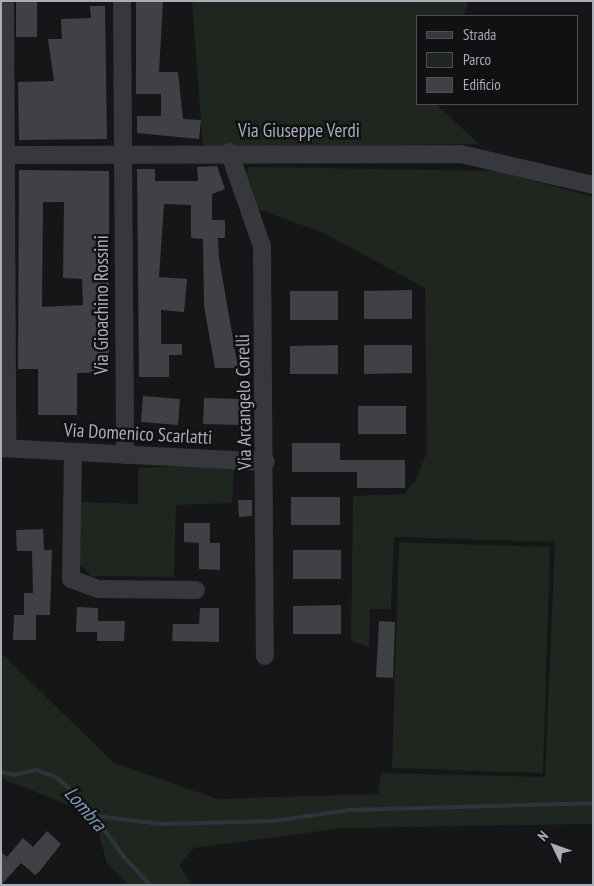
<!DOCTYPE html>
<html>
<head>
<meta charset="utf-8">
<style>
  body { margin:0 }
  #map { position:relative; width:594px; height:886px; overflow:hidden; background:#161618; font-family:"PT Sans Narrow",sans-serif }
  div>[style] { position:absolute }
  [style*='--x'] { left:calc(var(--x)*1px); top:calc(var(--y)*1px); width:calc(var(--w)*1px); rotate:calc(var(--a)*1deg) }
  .green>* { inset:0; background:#1e261f }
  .stream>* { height:4px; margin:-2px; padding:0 2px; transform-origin:2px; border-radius:2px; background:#2c353c }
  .building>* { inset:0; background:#404145 }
  .minor>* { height:18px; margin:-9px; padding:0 9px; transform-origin:9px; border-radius:9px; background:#37383d }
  span { translate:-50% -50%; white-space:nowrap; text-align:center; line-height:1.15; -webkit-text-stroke:5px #111113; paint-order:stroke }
  .street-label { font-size:19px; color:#a8adb8 }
  .water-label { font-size:20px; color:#7f9bb3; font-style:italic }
  .frame { position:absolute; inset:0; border:2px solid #a8adb8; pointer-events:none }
  .legend { position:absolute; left:416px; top:15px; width:162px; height:90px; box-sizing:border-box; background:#111113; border:1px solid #4d4f55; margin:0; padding:6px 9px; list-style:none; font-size:15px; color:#a8adb8 }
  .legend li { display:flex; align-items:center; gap:10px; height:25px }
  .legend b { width:25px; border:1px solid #4d4f55 }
  .north { position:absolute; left:529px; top:821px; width:50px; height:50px; -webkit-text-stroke:4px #111113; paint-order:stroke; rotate:312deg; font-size:14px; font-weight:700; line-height:20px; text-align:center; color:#a8adb8 }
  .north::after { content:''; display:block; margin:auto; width:18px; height:22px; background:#a8adb8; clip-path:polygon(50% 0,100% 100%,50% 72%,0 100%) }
</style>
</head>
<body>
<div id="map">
  <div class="green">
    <div style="clip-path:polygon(192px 1px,469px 1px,463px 16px,418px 16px,418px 104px,436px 104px,479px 144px,203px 147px)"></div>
    <div style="clip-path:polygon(248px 167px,499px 171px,593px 197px,593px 824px,343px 828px,194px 848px,179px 865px,191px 885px,129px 885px,107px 864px,94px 815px,1px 778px,1px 653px,114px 763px,217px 799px,378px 794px,381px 773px,545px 777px,555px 542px,394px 537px,391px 609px,370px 609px,369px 647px,351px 641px,353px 496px,404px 494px,416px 480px,427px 452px,425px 288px,324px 233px,255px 208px,246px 180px)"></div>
    <div style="clip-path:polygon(234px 464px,232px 503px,176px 505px,174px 577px,91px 576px,80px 564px,81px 502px,138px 504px,138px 468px)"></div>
    <div style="clip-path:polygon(399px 542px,550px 547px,543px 773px,392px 768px)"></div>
  </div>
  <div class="stream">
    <div style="--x:1;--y:772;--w:13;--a:13"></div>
    <div style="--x:14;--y:775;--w:23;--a:-13"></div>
    <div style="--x:36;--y:770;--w:21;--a:19"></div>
    <div style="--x:56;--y:777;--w:40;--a:42"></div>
    <div style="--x:86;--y:804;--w:65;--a:54.4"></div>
    <div style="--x:124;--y:857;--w:38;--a:47"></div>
    <div style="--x:96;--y:816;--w:65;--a:7"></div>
    <div style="--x:161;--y:824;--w:113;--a:-1.5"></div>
    <div style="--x:274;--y:821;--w:76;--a:-8.3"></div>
    <div style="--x:349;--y:810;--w:244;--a:-1.6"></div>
  </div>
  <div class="building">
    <div style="clip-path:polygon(16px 1px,37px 1px,37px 37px,16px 37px)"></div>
    <div style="clip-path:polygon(136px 1px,163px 1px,159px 72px,178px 72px,183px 119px,201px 120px,199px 139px,137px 133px,137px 116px,161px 116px,161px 94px,136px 94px)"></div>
    <div style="clip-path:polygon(90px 6px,105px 6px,107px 139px,19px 140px,18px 82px,54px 81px,48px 39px,62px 39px,61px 19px,91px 18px)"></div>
    <div style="clip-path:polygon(217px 166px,225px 189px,212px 194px,212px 220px,225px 220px,225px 238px,218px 238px,219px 258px,238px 368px,215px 368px,204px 306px,203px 239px,191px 238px,191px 205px,164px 204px,159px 277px,187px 279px,184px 312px,161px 310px,161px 344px,182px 344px,182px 355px,169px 355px,169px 377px,139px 377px,137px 169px,155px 169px,155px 181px,198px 181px,197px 167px)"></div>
    <div style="clip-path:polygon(evenodd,19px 170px,109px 171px,109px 372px,77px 373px,77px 415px,38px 415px,38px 369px,18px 369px,19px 170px,43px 202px,64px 202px,63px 278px,82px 279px,83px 305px,42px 307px,43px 202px)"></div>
    <div style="clip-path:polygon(412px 290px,412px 319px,364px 319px,364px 291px)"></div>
    <div style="clip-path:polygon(290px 291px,338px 291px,338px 320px,290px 320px)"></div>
    <div style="clip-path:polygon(338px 345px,338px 374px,290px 374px,290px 346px)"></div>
    <div style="clip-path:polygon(364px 345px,412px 345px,412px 373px,364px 374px)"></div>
    <div style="clip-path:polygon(143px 396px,180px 399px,178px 425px,141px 422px)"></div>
    <div style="clip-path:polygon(204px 398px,241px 399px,240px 425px,203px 424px)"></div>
    <div style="clip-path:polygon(358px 406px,406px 406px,406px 434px,358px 434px)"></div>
    <div style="clip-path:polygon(292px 443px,340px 443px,340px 460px,405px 460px,405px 488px,357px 488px,357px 472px,292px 472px)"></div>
    <div style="clip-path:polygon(291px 497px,340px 497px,340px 525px,291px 525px)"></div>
    <div style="clip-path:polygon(238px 500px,252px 500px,252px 516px,239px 517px)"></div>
    <div style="clip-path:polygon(184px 523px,210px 523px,210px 543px,220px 543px,220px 570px,199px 569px,199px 543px,184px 542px)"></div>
    <div style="clip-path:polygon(43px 529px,44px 550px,52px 550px,50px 615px,36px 615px,36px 640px,13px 640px,14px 615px,24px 615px,24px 593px,33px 593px,32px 551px,17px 551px,16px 530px)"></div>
    <div style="clip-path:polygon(293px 550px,341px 550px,341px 579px,293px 579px)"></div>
    <div style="clip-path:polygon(341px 605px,341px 634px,293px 634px,293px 606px)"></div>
    <div style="clip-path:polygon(77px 607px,98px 608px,98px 621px,125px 621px,124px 641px,97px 641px,97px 632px,76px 632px)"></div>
    <div style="clip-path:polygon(200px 608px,219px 608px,219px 642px,172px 641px,173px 624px,199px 624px)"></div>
    <div style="clip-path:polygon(379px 621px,395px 622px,393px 678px,376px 677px)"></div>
    <div style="clip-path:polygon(47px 831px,61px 844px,39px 872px,35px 875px,21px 863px,1px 885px,1px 852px,7px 857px,23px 838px,33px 847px)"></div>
  </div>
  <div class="minor">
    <div style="--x:5;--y:1;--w:447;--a:89.7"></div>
    <div style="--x:122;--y:1;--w:454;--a:89.6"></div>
    <div style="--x:229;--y:152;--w:100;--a:70.7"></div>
    <div style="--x:262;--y:246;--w:410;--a:89.6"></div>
    <div style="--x:1;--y:155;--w:460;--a:-0.1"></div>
    <div style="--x:461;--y:154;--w:136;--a:13.2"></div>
    <div style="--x:1;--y:448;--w:265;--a:3"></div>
    <div style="--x:73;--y:452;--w:127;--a:90.9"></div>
    <div style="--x:71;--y:579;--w:29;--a:20"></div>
    <div style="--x:98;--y:589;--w:98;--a:0.6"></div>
  </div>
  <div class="street-label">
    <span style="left:299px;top:131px">Via Giuseppe Verdi</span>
    <span style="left:102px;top:305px;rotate:-90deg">Via Gioachino Rossini</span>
    <span style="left:244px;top:402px;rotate:-91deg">Via Arcangelo Corelli</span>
    <span style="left:138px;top:434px;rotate:3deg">Via Domenico Scarlatti</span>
  </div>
  <div class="water-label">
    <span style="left:85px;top:809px;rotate:49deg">Lombra</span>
  </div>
  <div class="frame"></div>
  <ul class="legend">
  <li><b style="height:6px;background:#37383d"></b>Strada</li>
  <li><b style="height:14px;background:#1e261f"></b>Parco</li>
  <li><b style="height:14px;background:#404145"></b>Edificio</li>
  </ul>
  <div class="north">N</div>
</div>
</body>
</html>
